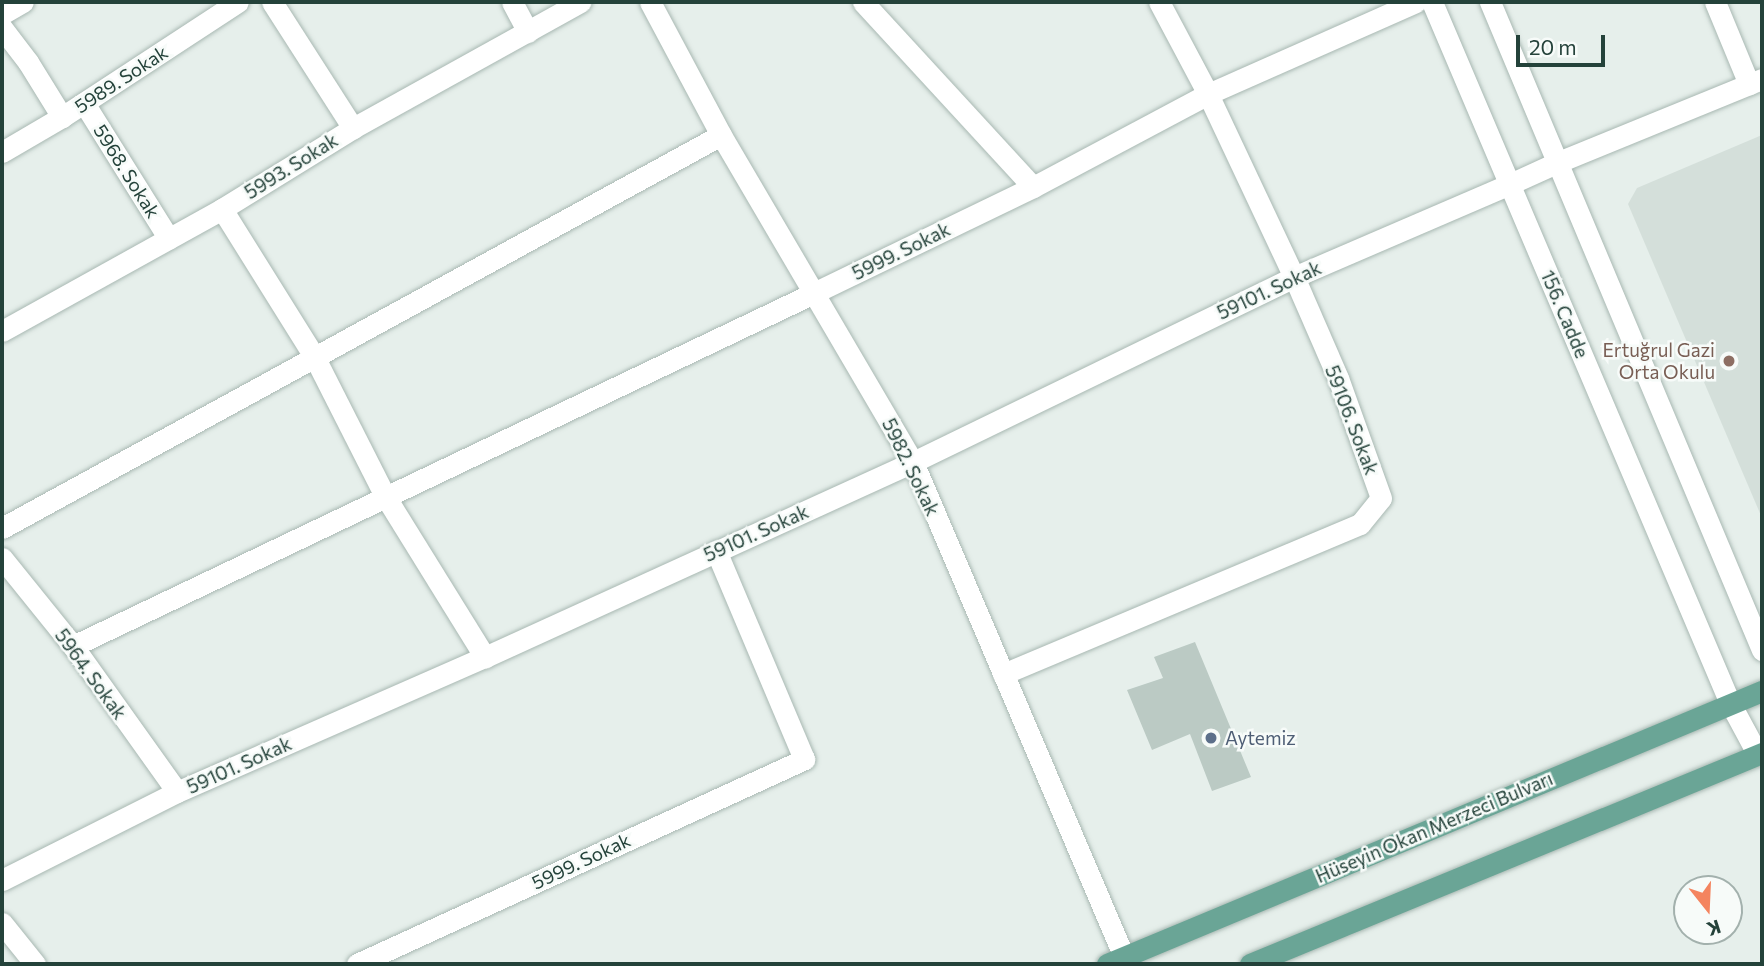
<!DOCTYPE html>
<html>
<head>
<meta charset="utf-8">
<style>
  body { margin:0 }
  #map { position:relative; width:1764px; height:966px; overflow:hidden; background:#e6efeb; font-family:Commissioner,sans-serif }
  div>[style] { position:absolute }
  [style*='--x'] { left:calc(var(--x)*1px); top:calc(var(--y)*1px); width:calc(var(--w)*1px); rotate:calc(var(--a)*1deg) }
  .built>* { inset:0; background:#d4dfda }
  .building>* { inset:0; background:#bbcac4 }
  .roads { filter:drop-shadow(0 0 2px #a8b8b2) drop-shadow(0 0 2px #a8b8b2) }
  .minor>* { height:21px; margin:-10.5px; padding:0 10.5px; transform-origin:10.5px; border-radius:10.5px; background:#fff }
  .tertiary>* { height:21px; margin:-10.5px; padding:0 10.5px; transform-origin:10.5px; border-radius:10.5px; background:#fff }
  .primary>* { height:21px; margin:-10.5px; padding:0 10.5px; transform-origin:10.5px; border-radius:10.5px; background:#6aa596 }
  .dots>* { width:19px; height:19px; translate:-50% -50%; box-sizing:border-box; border:4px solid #f7fbf9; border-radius:50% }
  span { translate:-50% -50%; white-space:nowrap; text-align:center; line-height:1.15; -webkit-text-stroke:5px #f7fbf9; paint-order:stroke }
  .street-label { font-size:19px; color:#24423a }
  .education-label { font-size:19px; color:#785e54 }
  .right { translate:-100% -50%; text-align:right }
  .service-label { font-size:19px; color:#4e5e75 }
  .left { translate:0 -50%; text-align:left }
  .frame { position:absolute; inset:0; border:4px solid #24423a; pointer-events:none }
  .north { position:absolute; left:1673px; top:875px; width:70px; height:70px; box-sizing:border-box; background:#f7fbf9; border:2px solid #a3b1ad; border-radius:50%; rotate:162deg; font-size:19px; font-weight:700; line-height:28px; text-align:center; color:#24423a }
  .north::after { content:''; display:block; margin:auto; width:24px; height:32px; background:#f4845f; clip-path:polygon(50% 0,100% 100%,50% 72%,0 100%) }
  .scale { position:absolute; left:1516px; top:35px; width:89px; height:32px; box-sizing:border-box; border:4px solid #24423a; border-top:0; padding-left:9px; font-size:21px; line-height:24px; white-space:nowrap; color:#24423a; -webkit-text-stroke:5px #f7fbf9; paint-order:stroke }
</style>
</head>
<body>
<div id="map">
  <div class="built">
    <div style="clip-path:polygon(1762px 135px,1762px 518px,1628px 204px,1637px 188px)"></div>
  </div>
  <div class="building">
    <div style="clip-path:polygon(1195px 642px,1251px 777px,1212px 791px,1190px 734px,1152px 750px,1127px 690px,1163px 678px,1154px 657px)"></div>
  </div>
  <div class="roads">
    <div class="minor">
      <div style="--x:272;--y:2;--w:150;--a:57.3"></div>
      <div style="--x:512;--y:2;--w:34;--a:62"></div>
      <div style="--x:650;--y:2;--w:151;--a:61.9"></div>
      <div style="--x:721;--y:135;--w:379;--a:59.6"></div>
      <div style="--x:913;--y:462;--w:538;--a:66.91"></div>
      <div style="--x:863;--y:2;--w:251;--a:47.4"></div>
      <div style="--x:1715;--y:2;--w:89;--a:67.5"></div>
      <div style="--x:2;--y:14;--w:24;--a:-30"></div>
      <div style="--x:2;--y:28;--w:43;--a:52.6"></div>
      <div style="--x:28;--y:62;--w:65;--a:58.3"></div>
      <div style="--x:84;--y:103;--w:160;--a:58"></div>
      <div style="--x:2;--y:152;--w:69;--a:-30.3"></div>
      <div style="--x:62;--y:117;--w:210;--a:-33.2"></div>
      <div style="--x:1556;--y:163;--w:222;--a:-22.2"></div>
      <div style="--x:222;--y:209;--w:173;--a:58"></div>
      <div style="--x:314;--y:356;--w:157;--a:63.1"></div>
      <div style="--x:385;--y:496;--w:190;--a:58.2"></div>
      <div style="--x:2;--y:528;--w:819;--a:-28.66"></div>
      <div style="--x:2;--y:558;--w:113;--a:51.1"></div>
      <div style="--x:73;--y:646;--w:179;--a:54.5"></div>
      <div style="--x:73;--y:646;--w:823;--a:-25.48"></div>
      <div style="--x:816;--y:292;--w:241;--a:-25.8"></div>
      <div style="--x:1033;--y:187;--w:198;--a:-28"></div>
      <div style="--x:1208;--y:94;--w:227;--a:-23.9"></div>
      <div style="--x:1003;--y:674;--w:387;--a:-22.8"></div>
      <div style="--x:1360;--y:524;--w:33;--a:-51"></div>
      <div style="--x:1381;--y:498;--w:127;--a:-109.7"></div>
      <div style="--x:1338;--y:378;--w:110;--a:-113.5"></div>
      <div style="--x:1294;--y:277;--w:202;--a:-115.2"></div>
      <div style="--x:1208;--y:94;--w:104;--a:-118"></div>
      <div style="--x:2;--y:880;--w:196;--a:-26.7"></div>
      <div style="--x:177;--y:792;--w:336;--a:-23.7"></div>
      <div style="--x:485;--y:657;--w:470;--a:-24.5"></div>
      <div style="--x:913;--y:462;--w:424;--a:-25.9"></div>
      <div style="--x:1294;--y:277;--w:235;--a:-23.3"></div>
      <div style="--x:357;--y:964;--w:492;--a:-24.6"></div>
      <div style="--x:804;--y:759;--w:226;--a:-112.9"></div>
    </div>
    <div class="tertiary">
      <div style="--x:1432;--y:2;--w:762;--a:66.97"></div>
      <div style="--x:1730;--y:703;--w:59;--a:61.7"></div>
      <div style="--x:1490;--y:2;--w:703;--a:67.23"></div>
      <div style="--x:1510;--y:184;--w:51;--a:-24.5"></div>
      <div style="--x:2;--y:331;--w:252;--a:-29"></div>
      <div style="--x:222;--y:209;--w:154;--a:-31.7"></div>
      <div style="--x:353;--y:128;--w:260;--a:-29"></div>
      <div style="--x:2;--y:923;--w:53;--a:51.2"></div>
    </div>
    <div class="primary">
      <div style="--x:1107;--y:964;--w:710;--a:-22.63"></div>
      <div style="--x:1250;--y:964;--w:554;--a:-22.4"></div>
    </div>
  </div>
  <div class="dots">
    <div style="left:1729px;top:361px;background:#8d6e63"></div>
    <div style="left:1211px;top:738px;background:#5c6f8a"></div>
  </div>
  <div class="street-label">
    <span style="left:121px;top:79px;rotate:-33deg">5989. Sokak</span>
    <span style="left:291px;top:166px;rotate:-32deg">5993. Sokak</span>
    <span style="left:127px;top:171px;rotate:58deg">5968. Sokak</span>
    <span style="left:901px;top:251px;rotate:-26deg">5999. Sokak</span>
    <span style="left:1269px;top:290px;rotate:-25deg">59101. Sokak</span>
    <span style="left:1565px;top:314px;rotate:67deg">156. Cadde</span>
    <span style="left:1352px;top:420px;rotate:69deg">59106. Sokak</span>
    <span style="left:911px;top:467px;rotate:64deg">5982. Sokak</span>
    <span style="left:756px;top:533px;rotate:-24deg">59101. Sokak</span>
    <span style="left:91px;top:674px;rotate:54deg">5964. Sokak</span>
    <span style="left:239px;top:765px;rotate:-24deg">59101. Sokak</span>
    <span style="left:1434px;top:827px;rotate:-23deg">Hüseyin Okan Merzeci Bulvarı</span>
    <span style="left:581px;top:861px;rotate:-25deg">5999. Sokak</span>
  </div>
  <div class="education-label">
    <span class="right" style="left:1715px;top:361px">Ertuğrul Gazi<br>Orta Okulu</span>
  </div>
  <div class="service-label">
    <span class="left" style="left:1225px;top:738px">Aytemiz</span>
  </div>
  <div class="frame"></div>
  <div class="north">K</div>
  <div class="scale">20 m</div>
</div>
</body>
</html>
